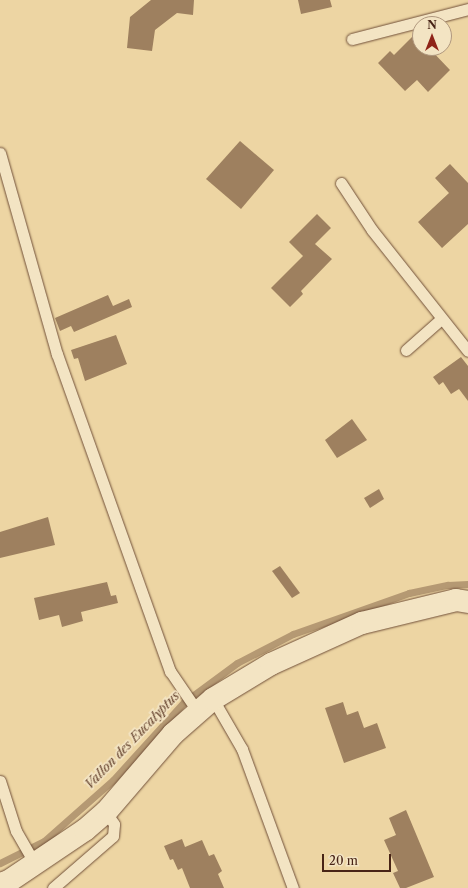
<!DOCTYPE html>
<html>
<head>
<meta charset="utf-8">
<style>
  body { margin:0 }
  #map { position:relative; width:468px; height:888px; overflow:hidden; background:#edd5a3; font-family:"Libre Caslon Text",serif }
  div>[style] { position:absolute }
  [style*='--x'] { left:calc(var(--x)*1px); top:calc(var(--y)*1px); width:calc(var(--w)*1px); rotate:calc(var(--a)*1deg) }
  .stream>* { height:7px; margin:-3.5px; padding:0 3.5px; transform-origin:3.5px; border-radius:3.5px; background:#b59973 }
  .building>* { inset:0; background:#9e805f }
  .roads { filter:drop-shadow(0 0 1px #715039) drop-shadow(0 0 1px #715039) }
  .service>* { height:11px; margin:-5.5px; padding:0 5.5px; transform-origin:5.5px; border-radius:5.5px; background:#f3e4c3 }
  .minor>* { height:22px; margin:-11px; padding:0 11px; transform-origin:11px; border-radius:11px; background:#f3e4c3 }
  span { translate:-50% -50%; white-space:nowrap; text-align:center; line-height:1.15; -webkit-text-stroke:3.5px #f3e4c3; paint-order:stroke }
  .water-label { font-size:13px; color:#694732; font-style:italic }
  .north { position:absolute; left:412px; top:16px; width:40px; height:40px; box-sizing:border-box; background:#f3e4c3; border:1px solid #af977e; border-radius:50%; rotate:0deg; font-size:11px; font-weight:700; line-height:16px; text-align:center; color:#482416 }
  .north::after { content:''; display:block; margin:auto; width:14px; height:18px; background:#8f2418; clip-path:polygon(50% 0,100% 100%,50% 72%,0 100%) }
  .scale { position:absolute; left:322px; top:854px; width:69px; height:18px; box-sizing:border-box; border:2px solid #482416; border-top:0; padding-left:5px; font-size:12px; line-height:14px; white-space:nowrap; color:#482416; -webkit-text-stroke:3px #f3e4c3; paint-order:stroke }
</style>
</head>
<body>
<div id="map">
  <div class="stream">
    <div style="--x:0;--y:863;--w:49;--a:-26.6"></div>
    <div style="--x:44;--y:841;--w:92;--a:-41.5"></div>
    <div style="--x:113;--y:780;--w:105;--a:-47.7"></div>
    <div style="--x:184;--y:702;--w:66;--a:-36.3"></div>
    <div style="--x:237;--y:663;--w:63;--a:-27.4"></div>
    <div style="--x:293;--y:634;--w:123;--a:-19.5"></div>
    <div style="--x:409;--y:593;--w:40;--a:-12"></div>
    <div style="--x:448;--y:585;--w:20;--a:-3"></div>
  </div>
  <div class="building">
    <div style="clip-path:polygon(151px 0,194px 0,193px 15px,177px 13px,155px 30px,152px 51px,127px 48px,130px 17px)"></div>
    <div style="clip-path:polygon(298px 0,330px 0,332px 7px,301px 14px)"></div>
    <div style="clip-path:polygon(413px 36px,420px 43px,420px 48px,429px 48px,450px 70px,428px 92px,417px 80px,405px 91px,378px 63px,390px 51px,394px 55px)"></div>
    <div style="clip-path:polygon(240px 141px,274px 170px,241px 209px,206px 179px)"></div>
    <div style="clip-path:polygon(450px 164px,468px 183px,468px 224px,442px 248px,418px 222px,449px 193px,435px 178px)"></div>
    <div style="clip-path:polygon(317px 214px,331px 228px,315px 244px,332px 259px,301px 291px,303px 294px,290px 307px,271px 288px,303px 256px,289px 242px)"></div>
    <div style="clip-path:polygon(108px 295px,113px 306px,129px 299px,132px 307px,74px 332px,71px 326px,60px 331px,55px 318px)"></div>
    <div style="clip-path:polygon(116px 335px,127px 364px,85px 381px,78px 358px,74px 359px,71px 350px)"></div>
    <div style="clip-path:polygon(461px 357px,468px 366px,468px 401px,459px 389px,451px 394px,443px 382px,439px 385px,433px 377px)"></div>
    <div style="clip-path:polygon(352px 419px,367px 440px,337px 458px,325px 440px)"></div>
    <div style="clip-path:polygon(379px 489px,384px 499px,370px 508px,364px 498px)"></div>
    <div style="clip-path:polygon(48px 517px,55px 545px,0 558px,0 532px)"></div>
    <div style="clip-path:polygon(280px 566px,300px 593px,292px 598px,272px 571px)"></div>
    <div style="clip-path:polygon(107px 582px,111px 596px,116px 595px,118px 603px,81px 612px,83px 621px,62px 627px,59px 615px,39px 620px,34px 598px)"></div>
    <div style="clip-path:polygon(343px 702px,347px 715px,358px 711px,364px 728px,377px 723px,386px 748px,344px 763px,325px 708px)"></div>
    <div style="clip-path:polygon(406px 810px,434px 877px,406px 888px,400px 888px,393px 873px,398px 871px,384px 840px,396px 835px,389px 818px)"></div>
    <div style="clip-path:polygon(182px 839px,185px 847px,202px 840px,209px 856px,214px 854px,222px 871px,218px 874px,224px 888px,190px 888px,182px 868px,178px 870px,173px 859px,170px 860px,164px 846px)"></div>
  </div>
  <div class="roads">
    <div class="service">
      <div style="--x:352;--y:39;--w:120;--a:-14.5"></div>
      <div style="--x:0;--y:153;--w:209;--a:74.2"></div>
      <div style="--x:57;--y:354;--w:337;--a:70.4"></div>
      <div style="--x:170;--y:671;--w:50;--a:55.7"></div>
      <div style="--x:341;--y:183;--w:56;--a:56.6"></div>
      <div style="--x:372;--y:230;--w:154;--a:51.6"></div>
      <div style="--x:406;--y:350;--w:47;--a:-41.5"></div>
      <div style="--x:213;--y:699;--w:58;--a:59.9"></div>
      <div style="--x:242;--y:749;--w:148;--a:69.9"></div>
      <div style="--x:0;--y:781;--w:52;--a:72.3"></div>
      <div style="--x:16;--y:831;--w:38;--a:60"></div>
      <div style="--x:53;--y:888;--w:79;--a:-40.9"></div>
      <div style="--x:113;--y:836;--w:12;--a:-85"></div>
      <div style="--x:114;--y:824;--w:14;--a:-124"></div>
    </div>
    <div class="minor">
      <div style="--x:0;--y:884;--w:9;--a:-18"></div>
      <div style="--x:9;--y:881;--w:92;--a:-33.9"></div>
      <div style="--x:85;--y:830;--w:28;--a:-41"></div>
      <div style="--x:106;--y:812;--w:103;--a:-49.3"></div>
      <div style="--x:173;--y:734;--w:53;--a:-41.2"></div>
      <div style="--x:213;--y:699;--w:68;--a:-31.1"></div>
      <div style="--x:271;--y:664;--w:100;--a:-24.3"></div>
      <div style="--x:362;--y:623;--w:97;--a:-13.7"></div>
      <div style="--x:456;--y:600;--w:12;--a:9"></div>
    </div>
  </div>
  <div class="water-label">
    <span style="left:132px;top:740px;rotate:-46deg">Vallon des Eucalyptus</span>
  </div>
  <div class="north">N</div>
  <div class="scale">20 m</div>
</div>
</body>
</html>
